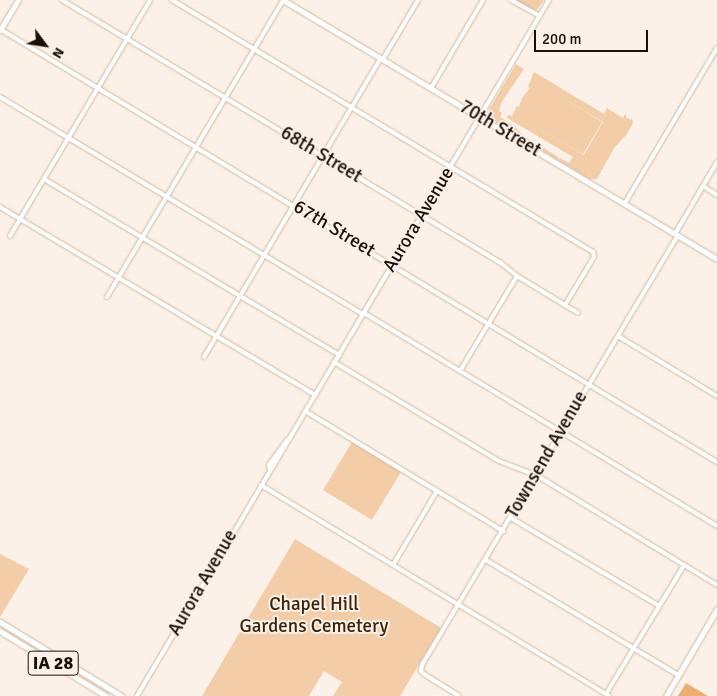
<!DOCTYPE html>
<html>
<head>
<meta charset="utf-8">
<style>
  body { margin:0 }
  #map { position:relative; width:717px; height:696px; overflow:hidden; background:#fbf1e8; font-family:Signika,sans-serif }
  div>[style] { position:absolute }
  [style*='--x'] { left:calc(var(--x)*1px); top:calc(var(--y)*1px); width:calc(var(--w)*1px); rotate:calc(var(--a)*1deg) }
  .green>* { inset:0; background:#f3cca8 }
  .forest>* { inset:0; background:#ebae73 }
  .roads { filter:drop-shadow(0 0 1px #d2baa4) drop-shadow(0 0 1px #d2baa4) }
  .minor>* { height:4px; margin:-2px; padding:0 2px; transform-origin:2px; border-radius:2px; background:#fff }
  .major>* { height:5px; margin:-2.5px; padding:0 2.5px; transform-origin:2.5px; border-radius:2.5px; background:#fff }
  span { translate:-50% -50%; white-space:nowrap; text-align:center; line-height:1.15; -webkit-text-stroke:4px #fbf1e8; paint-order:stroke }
  .shield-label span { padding:1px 4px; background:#fbf1e8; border:1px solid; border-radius:4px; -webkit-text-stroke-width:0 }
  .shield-label { font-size:18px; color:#181008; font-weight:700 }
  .street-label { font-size:19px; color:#181008 }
  .park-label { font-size:19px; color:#3c240a }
  .north { position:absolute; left:20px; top:20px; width:50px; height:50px; -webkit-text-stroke:4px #fbf1e8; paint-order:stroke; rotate:121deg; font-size:14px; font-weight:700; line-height:20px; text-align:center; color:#181008 }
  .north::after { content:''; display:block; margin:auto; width:18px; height:22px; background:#181008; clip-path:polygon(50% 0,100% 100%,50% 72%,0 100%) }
  .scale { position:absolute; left:534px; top:30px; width:114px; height:22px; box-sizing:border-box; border:2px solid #181008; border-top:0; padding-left:6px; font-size:15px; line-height:18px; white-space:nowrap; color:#181008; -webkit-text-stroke:4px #fbf1e8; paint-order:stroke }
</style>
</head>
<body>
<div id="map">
  <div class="green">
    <div style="clip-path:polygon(514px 0,544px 0,535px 12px)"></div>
    <div style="clip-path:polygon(evenodd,516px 64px,524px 69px,501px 103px,499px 111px,502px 113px,500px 117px,514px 126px,526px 138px,537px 144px,536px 146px,539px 145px,558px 157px,559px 160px,560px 158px,569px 163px,573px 157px,507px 118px,508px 115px,512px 116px,517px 106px,519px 107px,522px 98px,530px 88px,528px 87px,534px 72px,604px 114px,607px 108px,623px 118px,626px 113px,626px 117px,631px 120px,632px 118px,633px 123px,627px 134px,614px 148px,597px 179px,589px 179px,488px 118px,493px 120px,488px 116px,492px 110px,488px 116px,487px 113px,516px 64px,549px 90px,603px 122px,584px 155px,530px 123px,583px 154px,600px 126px,602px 122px,549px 90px)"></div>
    <div style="clip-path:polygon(352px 442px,401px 472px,372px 520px,323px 490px)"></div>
    <div style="clip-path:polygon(295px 539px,441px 628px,400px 696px,333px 696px,342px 682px,324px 671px,309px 696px,202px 696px)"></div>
    <div style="clip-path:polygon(0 554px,29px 569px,0 617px)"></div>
  </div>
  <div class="forest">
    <div style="clip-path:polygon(686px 683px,708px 696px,678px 696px)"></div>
  </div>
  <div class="roads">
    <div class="minor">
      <div style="--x:62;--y:0;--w:512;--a:30.93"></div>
      <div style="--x:501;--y:263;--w:21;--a:39"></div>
      <div style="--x:517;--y:276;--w:71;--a:31.2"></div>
      <div style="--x:172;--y:0;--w:491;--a:30.9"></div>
      <div style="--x:593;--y:252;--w:5;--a:79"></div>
      <div style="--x:594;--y:257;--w:56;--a:121.1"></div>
      <div style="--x:511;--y:0;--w:33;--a:29"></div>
      <div style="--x:0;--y:29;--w:838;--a:31.13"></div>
      <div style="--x:383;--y:59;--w:69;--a:-59.3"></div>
      <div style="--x:431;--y:88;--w:102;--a:-59.4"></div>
      <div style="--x:0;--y:97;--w:423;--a:30.9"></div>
      <div style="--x:44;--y:179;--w:344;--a:30.8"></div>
      <div style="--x:703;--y:186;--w:17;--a:33"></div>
      <div style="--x:625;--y:203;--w:180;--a:-59.3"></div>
      <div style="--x:0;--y:207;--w:367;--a:30.8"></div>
      <div style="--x:675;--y:234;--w:83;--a:-59.7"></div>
      <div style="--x:10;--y:236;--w:274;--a:-59.3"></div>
      <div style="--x:107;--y:297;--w:345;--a:-59.3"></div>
      <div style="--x:364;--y:313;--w:412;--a:31.1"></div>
      <div style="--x:618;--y:336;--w:116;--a:31.2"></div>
      <div style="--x:204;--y:357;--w:347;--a:-59.4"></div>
      <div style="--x:334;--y:362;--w:192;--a:31"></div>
      <div style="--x:499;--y:461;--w:40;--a:21"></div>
      <div style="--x:536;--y:475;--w:212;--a:31.3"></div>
      <div style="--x:460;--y:371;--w:111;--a:-59"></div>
      <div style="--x:305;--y:411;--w:232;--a:31.2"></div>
      <div style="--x:270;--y:469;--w:4;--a:-104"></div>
      <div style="--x:269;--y:465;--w:32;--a:-54"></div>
      <div style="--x:261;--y:485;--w:407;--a:31.2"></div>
      <div style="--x:511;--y:518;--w:172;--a:30.7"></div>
      <div style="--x:486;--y:560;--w:224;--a:30.9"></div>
      <div style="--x:393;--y:565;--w:86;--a:-59.3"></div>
      <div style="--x:606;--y:694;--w:151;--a:-58.8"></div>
      <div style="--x:137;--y:696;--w:809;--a:-59.38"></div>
      <div style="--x:459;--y:696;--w:40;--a:-148"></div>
      <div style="--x:425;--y:675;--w:6;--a:-135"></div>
      <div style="--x:421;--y:671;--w:6;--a:-81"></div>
      <div style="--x:422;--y:665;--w:500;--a:-59.23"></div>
    </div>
    <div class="major">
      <div style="--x:283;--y:0;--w:505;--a:30.83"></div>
      <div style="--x:0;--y:30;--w:35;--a:-59"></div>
      <div style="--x:0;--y:622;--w:142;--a:31.4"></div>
      <div style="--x:0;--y:631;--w:124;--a:31.5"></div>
      <div style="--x:666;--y:696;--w:101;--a:-59.6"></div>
    </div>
  </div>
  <div class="shield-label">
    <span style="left:53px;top:663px">IA 28</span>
  </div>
  <div class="street-label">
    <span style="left:500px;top:129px;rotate:31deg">70th Street</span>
    <span style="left:321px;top:155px;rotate:31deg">68th Street</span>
    <span style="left:419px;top:220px;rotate:-59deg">Aurora Avenue</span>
    <span style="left:334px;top:229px;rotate:31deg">67th Street</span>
    <span style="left:547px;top:455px;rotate:-60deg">Townsend Avenue</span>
    <span style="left:203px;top:583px;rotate:-60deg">Aurora Avenue</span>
  </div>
  <div class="park-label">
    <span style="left:314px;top:616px">Chapel Hill<br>Gardens Cemetery</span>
  </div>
  <div class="north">N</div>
  <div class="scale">200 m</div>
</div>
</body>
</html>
